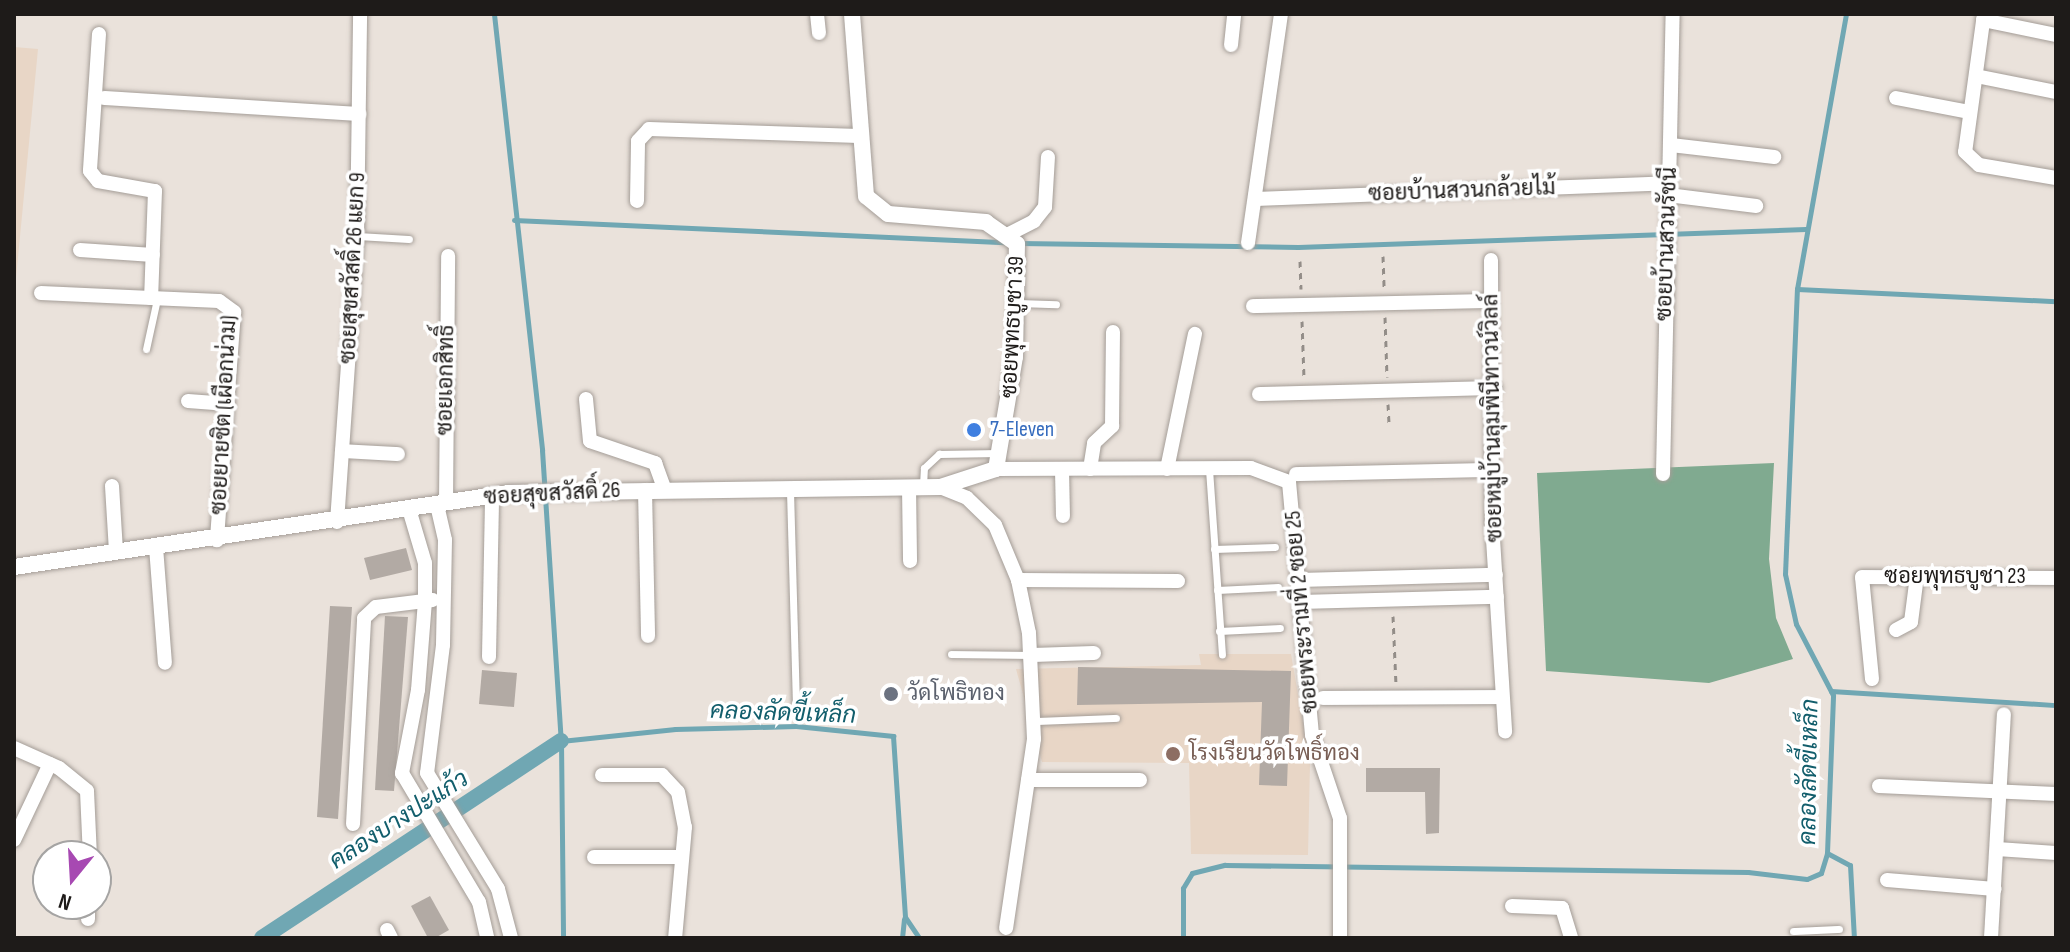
<!DOCTYPE html>
<html>
<head>
<meta charset="utf-8">
<style>
  body { margin:0 }
  #map { position:relative; width:2070px; height:952px; overflow:hidden; background:#eae2db; font-family:"Sofia Sans Condensed",Sarabun,sans-serif }
  div>[style] { position:absolute }
  [style*='--x'] { left:calc(var(--x)*1px); top:calc(var(--y)*1px); width:calc(var(--w)*1px); rotate:calc(var(--a)*1deg) }
  .education>* { inset:0; background:#e8d6c6 }
  .forest>* { inset:0; background:#80aa90 }
  .stream>* { height:5px; margin:-2.5px; padding:0 2.5px; transform-origin:2.5px; border-radius:2.5px; background:#70a7b3 }
  .canal>* { height:16px; margin:-8px; padding:0 8px; transform-origin:8px; border-radius:8px; background:#70a7b3 }
  .building>* { inset:0; background:#b2aaa4 }
  .path>* { height:3px; margin-top:-1.5px; transform-origin:0; background:repeating-linear-gradient(90deg,#938d88 0 6px,transparent 0 12px) }
  .roads { filter:drop-shadow(0 0 2px #a49d97) drop-shadow(0 0 2px #a49d97) }
  .service>* { height:7px; margin:-3.5px; padding:0 3.5px; transform-origin:3.5px; border-radius:3.5px; background:#fff }
  .minor>* { height:14px; margin:-7px; padding:0 7px; transform-origin:7px; border-radius:7px; background:#fff }
  .tertiary>* { height:16px; margin:-8px; padding:0 8px; transform-origin:8px; border-radius:8px; background:#fff }
  .dots>* { width:22px; height:22px; translate:-50% -50%; box-sizing:border-box; border:4px solid #fff; border-radius:50% }
  span { translate:-50% -50%; white-space:nowrap; text-align:center; line-height:1.15; -webkit-text-stroke:7px #fff; paint-order:stroke }
  .street-label { font-size:22px; color:#1e1b19 }
  .shop-label { font-size:22px; color:#366cbe }
  .left { translate:0 -50%; text-align:left }
  .worship-label { font-size:22px; color:#5b616d }
  .education-label { font-size:22px; color:#785e54 }
  .water-label { font-size:24px; color:#125e6c; font-style:italic }
  .frame { position:absolute; inset:0; border:16px solid #1e1b19; pointer-events:none }
  .north { position:absolute; left:32px; top:840px; width:80px; height:80px; box-sizing:border-box; background:#fff; border:2px solid #a5a4a3; border-radius:50%; rotate:198deg; font-size:22px; font-weight:700; line-height:32px; text-align:center; color:#1e1b19 }
  .north::after { content:''; display:block; margin:auto; width:28px; height:36px; background:#a749b2; clip-path:polygon(50% 0,100% 100%,50% 72%,0 100%) }
</style>
</head>
<body>
<div id="map">
  <div class="education">
    <div style="clip-path:polygon(14px 47px,38px 49px,14px 299px)"></div>
    <div style="clip-path:polygon(1199px 654px,1291px 654px,1310px 763px,1308px 855px,1191px 854px,1189px 763px,1042px 762px,1016px 669px,1201px 665px)"></div>
  </div>
  <div class="forest">
    <div style="clip-path:polygon(1774px 463px,1769px 559px,1776px 618px,1793px 659px,1709px 683px,1546px 671px,1537px 473px)"></div>
  </div>
  <div class="stream">
    <div style="--x:494;--y:14;--w:439;--a:83.7"></div>
    <div style="--x:542;--y:450;--w:292;--a:86.3"></div>
    <div style="--x:561;--y:741;--w:197;--a:89.4"></div>
    <div style="--x:514;--y:220;--w:491;--a:2.6"></div>
    <div style="--x:1019;--y:243;--w:279;--a:0.8"></div>
    <div style="--x:1298;--y:247;--w:508;--a:-2.03"></div>
    <div style="--x:1797;--y:289;--w:279;--a:-79.9"></div>
    <div style="--x:1831;--y:691;--w:225;--a:3.6"></div>
    <div style="--x:561;--y:741;--w:115;--a:-6"></div>
    <div style="--x:675;--y:729;--w:121;--a:-1.4"></div>
    <div style="--x:796;--y:726;--w:98;--a:5.9"></div>
    <div style="--x:893;--y:736;--w:181;--a:86.2"></div>
    <div style="--x:905;--y:917;--w:25;--a:56"></div>
    <div style="--x:1827;--y:853;--w:26;--a:28"></div>
    <div style="--x:1850;--y:865;--w:73;--a:86.9"></div>
    <div style="--x:902;--y:938;--w:19;--a:-84"></div>
    <div style="--x:1183;--y:938;--w:50;--a:-90"></div>
    <div style="--x:1183;--y:888;--w:17;--a:-59"></div>
    <div style="--x:1192;--y:873;--w:34;--a:-14"></div>
    <div style="--x:1225;--y:865;--w:523;--a:0.77"></div>
    <div style="--x:1748;--y:872;--w:59;--a:6.8"></div>
    <div style="--x:1807;--y:879;--w:15;--a:-23"></div>
    <div style="--x:1821;--y:873;--w:21;--a:-73"></div>
    <div style="--x:1827;--y:853;--w:158;--a:-87.8"></div>
    <div style="--x:1833;--y:695;--w:80;--a:-117.5"></div>
    <div style="--x:1796;--y:624;--w:51;--a:-102.4"></div>
    <div style="--x:1785;--y:574;--w:285;--a:-87.6"></div>
    <div style="--x:1797;--y:289;--w:259;--a:2.7"></div>
  </div>
  <div class="canal">
    <div style="--x:262;--y:938;--w:358;--a:-33.4"></div>
  </div>
  <div class="building">
    <div style="clip-path:polygon(406px 548px,412px 570px,370px 580px,364px 558px)"></div>
    <div style="clip-path:polygon(330px 606px,352px 607px,338px 819px,317px 817px)"></div>
    <div style="clip-path:polygon(385px 616px,408px 617px,394px 791px,375px 790px)"></div>
    <div style="clip-path:polygon(1078px 667px,1291px 671px,1287px 786px,1259px 785px,1262px 702px,1077px 705px)"></div>
    <div style="clip-path:polygon(482px 670px,517px 673px,514px 707px,479px 704px)"></div>
    <div style="clip-path:polygon(1366px 768px,1440px 768px,1439px 833px,1426px 834px,1425px 792px,1366px 792px)"></div>
    <div style="clip-path:polygon(430px 896px,449px 930px,435px 938px,428px 938px,411px 906px)"></div>
  </div>
  <div class="path">
    <div style="--x:1383;--y:256;--w:33;--a:88"></div>
    <div style="--x:1300;--y:261;--w:28;--a:88"></div>
    <div style="--x:1385;--y:317;--w:60;--a:88.1"></div>
    <div style="--x:1302;--y:321;--w:56;--a:88"></div>
    <div style="--x:1388;--y:404;--w:21;--a:87"></div>
    <div style="--x:1393;--y:616;--w:68;--a:87.5"></div>
  </div>
  <div class="roads">
    <div class="service">
      <div style="--x:357;--y:236;--w:52;--a:3.3"></div>
      <div style="--x:1018;--y:303;--w:38;--a:2"></div>
      <div style="--x:146;--y:349;--w:51;--a:-77.6"></div>
      <div style="--x:1209;--y:469;--w:186;--a:86"></div>
      <div style="--x:923;--y:486;--w:18;--a:-87"></div>
      <div style="--x:924;--y:468;--w:21;--a:-43"></div>
      <div style="--x:939;--y:454;--w:60;--a:-1"></div>
      <div style="--x:790;--y:491;--w:218;--a:88.4"></div>
      <div style="--x:1214;--y:549;--w:61;--a:-1.9"></div>
      <div style="--x:1217;--y:590;--w:61;--a:-2.8"></div>
      <div style="--x:1219;--y:631;--w:61;--a:-2.8"></div>
      <div style="--x:951;--y:654;--w:79;--a:0.7"></div>
      <div style="--x:1034;--y:721;--w:82;--a:-2.1"></div>
      <div style="--x:1793;--y:931;--w:46;--a:-2.5"></div>
    </div>
    <div class="minor">
      <div style="--x:817;--y:14;--w:19;--a:84"></div>
      <div style="--x:1984;--y:14;--w:139;--a:97.8"></div>
      <div style="--x:1965;--y:152;--w:19;--a:43"></div>
      <div style="--x:1979;--y:165;--w:78;--a:9.6"></div>
      <div style="--x:1983;--y:20;--w:75;--a:11.6"></div>
      <div style="--x:99;--y:34;--w:137;--a:93.8"></div>
      <div style="--x:90;--y:171;--w:13;--a:51"></div>
      <div style="--x:98;--y:181;--w:58;--a:10"></div>
      <div style="--x:155;--y:191;--w:107;--a:92.1"></div>
      <div style="--x:151;--y:298;--w:68;--a:2.5"></div>
      <div style="--x:219;--y:301;--w:19;--a:36"></div>
      <div style="--x:234;--y:312;--w:229;--a:94.3"></div>
      <div style="--x:1231;--y:45;--w:31;--a:-84"></div>
      <div style="--x:1976;--y:76;--w:82;--a:11.3"></div>
      <div style="--x:104;--y:98;--w:256;--a:3.6"></div>
      <div style="--x:1896;--y:98;--w:74;--a:10.9"></div>
      <div style="--x:1671;--y:145;--w:104;--a:6.6"></div>
      <div style="--x:1668;--y:195;--w:89;--a:7.1"></div>
      <div style="--x:1256;--y:199;--w:412;--a:-2.2"></div>
      <div style="--x:637;--y:201;--w:60;--a:-89"></div>
      <div style="--x:638;--y:141;--w:16;--a:-47"></div>
      <div style="--x:649;--y:129;--w:210;--a:1.9"></div>
      <div style="--x:1009;--y:234;--w:28;--a:-27"></div>
      <div style="--x:1034;--y:221;--w:18;--a:-52"></div>
      <div style="--x:1045;--y:207;--w:50;--a:-86.6"></div>
      <div style="--x:1248;--y:243;--w:231;--a:-81.8"></div>
      <div style="--x:80;--y:250;--w:73;--a:3.9"></div>
      <div style="--x:1491;--y:260;--w:263;--a:89.8"></div>
      <div style="--x:1492;--y:523;--w:209;--a:86.4"></div>
      <div style="--x:41;--y:293;--w:110;--a:2.6"></div>
      <div style="--x:1253;--y:306;--w:238;--a:-1.2"></div>
      <div style="--x:1259;--y:394;--w:236;--a:-1.5"></div>
      <div style="--x:586;--y:399;--w:42;--a:84.6"></div>
      <div style="--x:590;--y:441;--w:69;--a:18.7"></div>
      <div style="--x:655;--y:463;--w:29;--a:70"></div>
      <div style="--x:188;--y:401;--w:40;--a:4.3"></div>
      <div style="--x:342;--y:451;--w:56;--a:3.1"></div>
      <div style="--x:996;--y:469;--w:255;--a:-0.2"></div>
      <div style="--x:1251;--y:468;--w:40;--a:20.2"></div>
      <div style="--x:1289;--y:482;--w:254;--a:84.8"></div>
      <div style="--x:1312;--y:735;--w:88;--a:71.4"></div>
      <div style="--x:1340;--y:818;--w:120;--a:90"></div>
      <div style="--x:1090;--y:469;--w:26;--a:-81"></div>
      <div style="--x:1094;--y:443;--w:25;--a:-43"></div>
      <div style="--x:1112;--y:426;--w:94;--a:-89.4"></div>
      <div style="--x:1167;--y:469;--w:138;--a:-78.3"></div>
      <div style="--x:1062;--y:470;--w:46;--a:88.8"></div>
      <div style="--x:1296;--y:474;--w:195;--a:-1.2"></div>
      <div style="--x:1663;--y:474;--w:460;--a:-88.8"></div>
      <div style="--x:112;--y:486;--w:65;--a:86.5"></div>
      <div style="--x:909;--y:487;--w:74;--a:89.2"></div>
      <div style="--x:940;--y:487;--w:29;--a:22"></div>
      <div style="--x:967;--y:498;--w:39;--a:44"></div>
      <div style="--x:995;--y:525;--w:60;--a:67.3"></div>
      <div style="--x:1018;--y:580;--w:54;--a:78.3"></div>
      <div style="--x:1029;--y:633;--w:106;--a:87.3"></div>
      <div style="--x:1034;--y:739;--w:191;--a:98.4"></div>
      <div style="--x:645;--y:490;--w:146;--a:88.8"></div>
      <div style="--x:446;--y:503;--w:247;--a:-89.5"></div>
      <div style="--x:437;--y:505;--w:36;--a:77"></div>
      <div style="--x:445;--y:540;--w:105;--a:91.1"></div>
      <div style="--x:443;--y:645;--w:129;--a:97.1"></div>
      <div style="--x:427;--y:773;--w:136;--a:58.5"></div>
      <div style="--x:498;--y:889;--w:51;--a:75.1"></div>
      <div style="--x:409;--y:509;--w:56;--a:73.5"></div>
      <div style="--x:425;--y:563;--w:38;--a:90"></div>
      <div style="--x:425;--y:601;--w:89;--a:94.5"></div>
      <div style="--x:418;--y:690;--w:85;--a:100.9"></div>
      <div style="--x:402;--y:773;--w:150;--a:59.2"></div>
      <div style="--x:479;--y:902;--w:37;--a:77"></div>
      <div style="--x:337;--y:522;--w:287;--a:-86"></div>
      <div style="--x:357;--y:236;--w:222;--a:-89.2"></div>
      <div style="--x:156;--y:547;--w:116;--a:85.6"></div>
      <div style="--x:1018;--y:580;--w:160;--a:0.4"></div>
      <div style="--x:1299;--y:580;--w:197;--a:-1.5"></div>
      <div style="--x:1300;--y:602;--w:197;--a:-1.5"></div>
      <div style="--x:1896;--y:630;--w:17;--a:-28"></div>
      <div style="--x:1911;--y:622;--w:46;--a:-82.6"></div>
      <div style="--x:1032;--y:655;--w:62;--a:-1.8"></div>
      <div style="--x:489;--y:657;--w:162;--a:-88.9"></div>
      <div style="--x:1872;--y:679;--w:102;--a:-95.6"></div>
      <div style="--x:1862;--y:577;--w:194;--a:0.3"></div>
      <div style="--x:1323;--y:698;--w:179;--a:-0.3"></div>
      <div style="--x:14;--y:748;--w:49;--a:24"></div>
      <div style="--x:59;--y:768;--w:36;--a:39"></div>
      <div style="--x:87;--y:791;--w:65;--a:87.4"></div>
      <div style="--x:602;--y:775;--w:60;--a:0"></div>
      <div style="--x:662;--y:775;--w:23;--a:47"></div>
      <div style="--x:678;--y:792;--w:36;--a:79"></div>
      <div style="--x:685;--y:827;--w:111;--a:95.1"></div>
      <div style="--x:1028;--y:780;--w:112;--a:0"></div>
      <div style="--x:1879;--y:786;--w:177;--a:2.6"></div>
      <div style="--x:353;--y:824;--w:206;--a:-86.9"></div>
      <div style="--x:364;--y:618;--w:16;--a:-43"></div>
      <div style="--x:376;--y:607;--w:57;--a:-7"></div>
      <div style="--x:14;--y:840;--w:84;--a:-64.7"></div>
      <div style="--x:1997;--y:849;--w:59;--a:3.9"></div>
      <div style="--x:594;--y:857;--w:88;--a:0"></div>
      <div style="--x:1887;--y:880;--w:108;--a:4.8"></div>
      <div style="--x:1512;--y:906;--w:50;--a:2.3"></div>
      <div style="--x:1562;--y:908;--w:31;--a:73"></div>
      <div style="--x:88;--y:919;--w:15;--a:-90"></div>
      <div style="--x:387;--y:930;--w:9;--a:63"></div>
      <div style="--x:1991;--y:938;--w:224;--a:-86.7"></div>
    </div>
    <div class="tertiary">
      <div style="--x:14;--y:567;--w:499;--a:-8.5"></div>
      <div style="--x:507;--y:493;--w:433;--a:-0.8"></div>
      <div style="--x:940;--y:487;--w:59;--a:-17.8"></div>
      <div style="--x:996;--y:469;--w:114;--a:-80.4"></div>
      <div style="--x:1015;--y:357;--w:113;--a:-89"></div>
      <div style="--x:1017;--y:244;--w:38;--a:-145"></div>
      <div style="--x:986;--y:222;--w:98;--a:-175.3"></div>
      <div style="--x:888;--y:214;--w:28;--a:-141"></div>
      <div style="--x:866;--y:196;--w:183;--a:-94.4"></div>
    </div>
  </div>
  <div class="dots">
    <div style="left:974px;top:430px;background:#3f7fe0"></div>
    <div style="left:891px;top:694px;background:#6b7280"></div>
    <div style="left:1173px;top:754px;background:#8d6e63"></div>
  </div>
  <div class="street-label">
    <span style="left:1462px;top:191px;rotate:-2deg">ซอยบ้านสวนกล้วยไม้</span>
    <span style="left:1667px;top:244px;rotate:-88deg">ซอยบ้านสวนรัชนี</span>
    <span style="left:353px;top:268px;rotate:-87deg">ซอยสุขสวัสดิ์ 26 แยก 9</span>
    <span style="left:1013px;top:327px;rotate:-87deg">ซอยพุทธบูชา 39</span>
    <span style="left:446px;top:380px;rotate:-89deg">ซอยเอกสิทธิ์</span>
    <span style="left:224px;top:415px;rotate:-87deg">ซอยยายชิต (เผือกน่วม)</span>
    <span style="left:1493px;top:418px;rotate:-91deg">ซอยหมู่บ้านลุมพินีทาวน์วิลล์</span>
    <span style="left:552px;top:494px;rotate:-3deg">ซอยสุขสวัสดิ์ 26</span>
    <span style="left:1955px;top:577px">ซอยพุทธบูชา 23</span>
    <span style="left:1302px;top:612px;rotate:-95deg">ซอยพระรามที่ 2 ซอย 25</span>
  </div>
  <div class="shop-label">
    <span class="left" style="left:990px;top:430px">7-Eleven</span>
  </div>
  <div class="worship-label">
    <span class="left" style="left:907px;top:694px">วัดโพธิทอง</span>
  </div>
  <div class="education-label">
    <span class="left" style="left:1189px;top:754px">โรงเรียนวัดโพธิ์ทอง</span>
  </div>
  <div class="water-label">
    <span style="left:783px;top:713px;rotate:2deg">คลองลัดขี้เหล็ก</span>
    <span style="left:1809px;top:772px;rotate:-89deg">คลองลัดขี้เหล็ก</span>
    <span style="left:399px;top:820px;rotate:-33deg">คลองบางปะแก้ว</span>
  </div>
  <div class="frame"></div>
  <div class="north">N</div>
</div>
</body>
</html>
